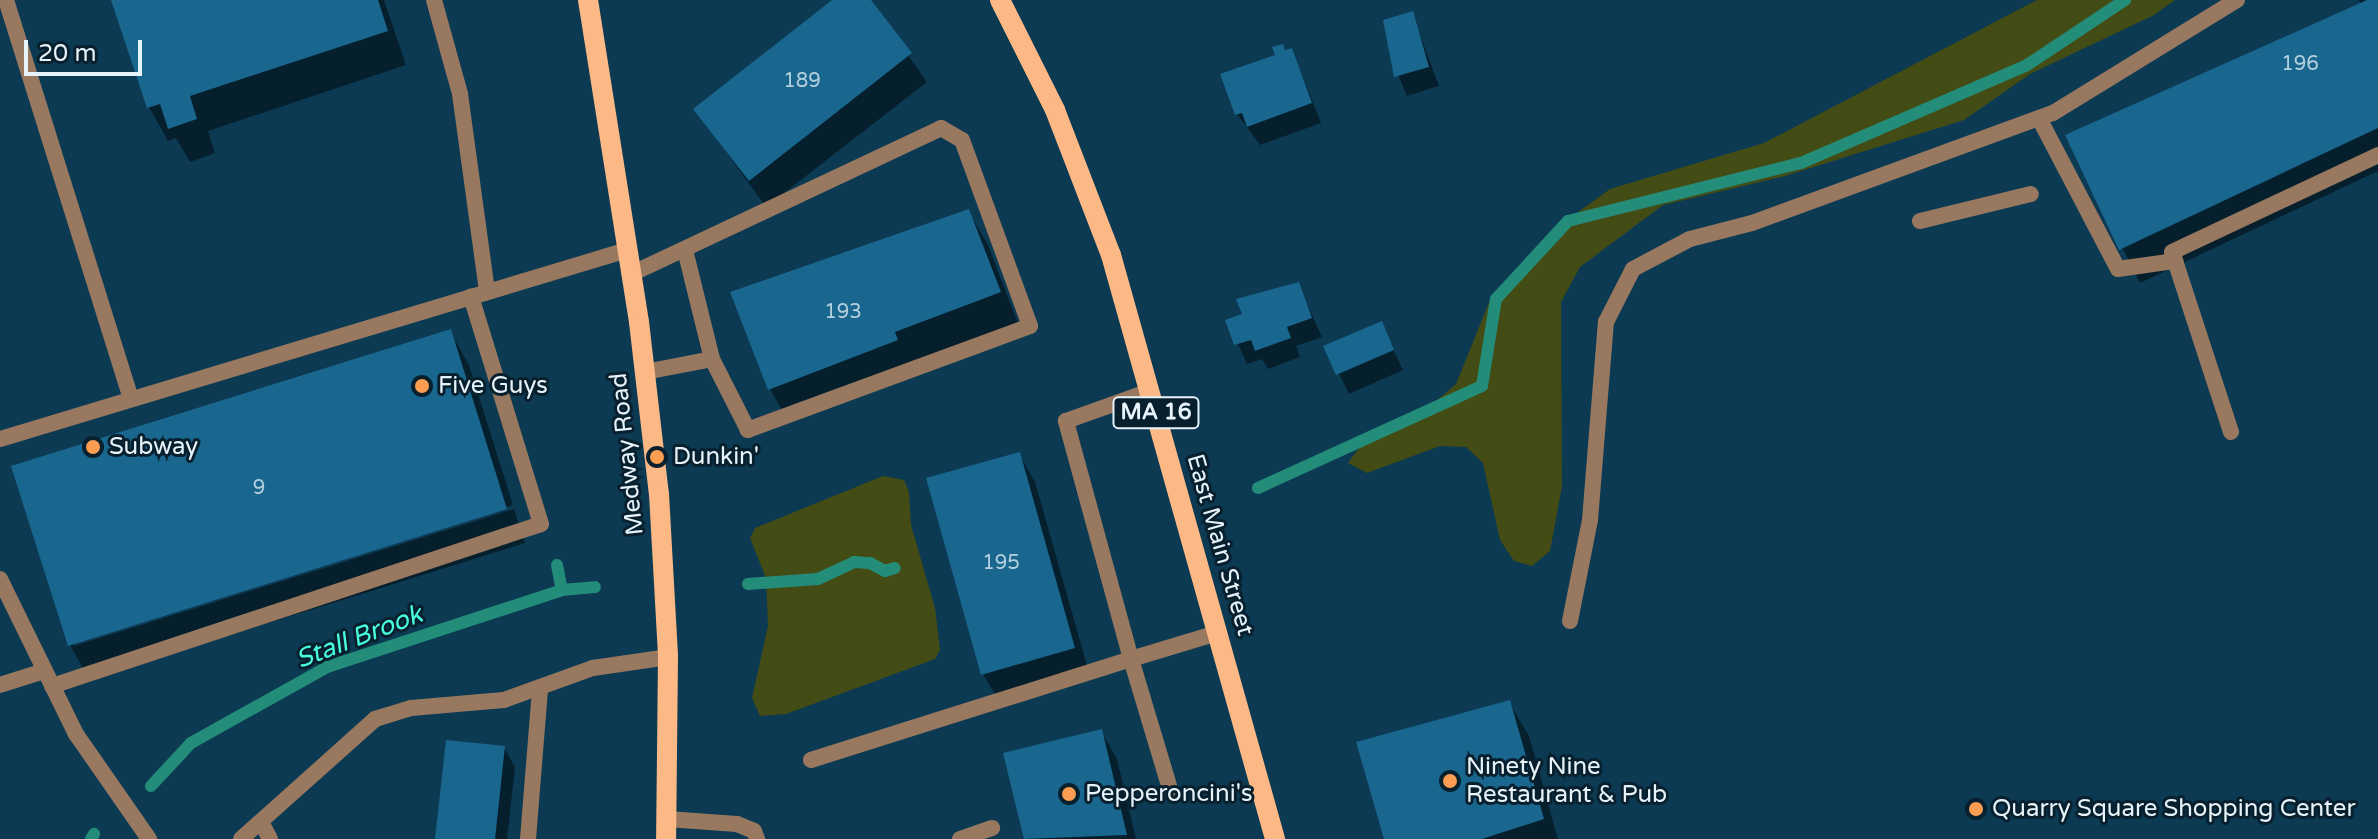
<!DOCTYPE html>
<html>
<head>
<meta charset="utf-8">
<style>
  body { margin:0 }
  #map { position:relative; width:2378px; height:839px; overflow:hidden; background:#0c3a53; font-family:"Varela Round",sans-serif }
  div>[style] { position:absolute }
  [style*='--x'] { left:calc(var(--x)*1px); top:calc(var(--y)*1px); width:calc(var(--w)*1px); rotate:calc(var(--a)*1deg) }
  .green>* { inset:0; background:#434c14 }
  .shadow>* { inset:0; background:#0007 }
  .stream>* { height:12px; margin:-6px; padding:0 6px; transform-origin:6px; border-radius:6px; background:#238d7a }
  .building>* { inset:0; background:#19668f }
  .lane>* { height:16px; margin:-8px; padding:0 8px; transform-origin:8px; border-radius:8px; background:#997860 }
  .street>* { height:16px; margin:-8px; padding:0 8px; transform-origin:8px; border-radius:8px; background:#997860 }
  .primary>* { height:20px; margin:-10px; padding:0 10px; transform-origin:10px; border-radius:10px; background:#fcb885 }
  .dots>* { width:22px; height:22px; translate:-50% -50%; box-sizing:border-box; border:4px solid #08202e; border-radius:50% }
  span { translate:-50% -50%; white-space:nowrap; text-align:center; line-height:1.15; -webkit-text-stroke:6px #08202e; paint-order:stroke }
  .number-label { font-size:20px; color:#b4d0df }
  .number-label span { -webkit-text-stroke-width:0 }
  .shield-label span { padding:2px 6px; background:#08202e; border:2px solid; border-radius:6px; -webkit-text-stroke-width:0 }
  .shield-label { font-size:22px; color:#e7f3fa; font-weight:700 }
  .poi-label { font-size:24px; color:#e7f3fa }
  .left { translate:0 -50%; text-align:left }
  .street-label { font-size:24px; color:#e7f3fa }
  .water-label { font-size:26px; color:#47ffde; font-style:italic }
  .scale { position:absolute; left:24px; top:40px; width:118px; height:36px; box-sizing:border-box; border:4px solid #e7f3fa; border-top:0; padding-left:10px; font-size:24px; line-height:28px; white-space:nowrap; color:#e7f3fa; -webkit-text-stroke:6px #08202e; paint-order:stroke }
</style>
</head>
<body>
<div id="map">
  <div class="green">
    <div style="clip-path:polygon(2037px 0,2175px 0,2154px 15px,2030px 74px,1964px 120px,1785px 176px,1663px 205px,1580px 267px,1561px 302px,1562px 486px,1550px 551px,1532px 566px,1514px 561px,1500px 540px,1483px 463px,1466px 447px,1440px 446px,1367px 473px,1348px 463px,1365px 440px,1427px 409px,1456px 384px,1492px 295px,1556px 228px,1610px 189px,1764px 143px)"></div>
    <div style="clip-path:polygon(883px 476px,904px 480px,909px 492px,911px 525px,935px 608px,940px 650px,935px 659px,786px 714px,760px 716px,752px 698px,768px 626px,766px 578px,750px 538px,755px 528px)"></div>
  </div>
  <div class="shadow">
    <div style="clip-path:polygon(113px 0,384px 0,406px 65px,208px 131px,215px 153px,190px 162px,176px 138px,168px 141px,149px 107px)"></div>
    <div style="clip-path:polygon(835px 0,869px 0,927px 82px,766px 207px,695px 109px)"></div>
    <div style="clip-path:polygon(2359px 0,2378px 0,2378px 171px,2140px 283px,2067px 136px,2361px 4px)"></div>
    <div style="clip-path:polygon(1412px 13px,1439px 86px,1407px 96px,1389px 53px)"></div>
    <div style="clip-path:polygon(1292px 50px,1321px 123px,1260px 145px,1237px 114px)"></div>
    <div style="clip-path:polygon(968px 211px,988px 245px,1019px 326px,789px 423px,770px 389px)"></div>
    <div style="clip-path:polygon(1298px 285px,1322px 337px,1296px 346px,1300px 357px,1268px 369px,1262px 359px,1247px 364px,1228px 321px)"></div>
    <div style="clip-path:polygon(1381px 324px,1403px 370px,1349px 394px,1326px 347px)"></div>
    <div style="clip-path:polygon(450px 331px,469px 365px,513px 505px,74px 642px,74px 646px,514px 509px,525px 543px,89px 679px,70px 645px)"></div>
    <div style="clip-path:polygon(1019px 454px,1035px 482px,1090px 676px,999px 701px,983px 674px)"></div>
    <div style="clip-path:polygon(1509px 702px,1529px 736px,1558px 839px,1386px 839px)"></div>
    <div style="clip-path:polygon(1101px 731px,1117px 759px,1136px 839px,1026px 839px,1005px 755px)"></div>
    <div style="clip-path:polygon(504px 748px,515px 767px,507px 839px,437px 839px)"></div>
  </div>
  <div class="stream">
    <div style="--x:1258;--y:488;--w:246;--a:-24.5"></div>
    <div style="--x:1482;--y:386;--w:88;--a:-80.9"></div>
    <div style="--x:1496;--y:299;--w:106;--a:-47.3"></div>
    <div style="--x:1568;--y:221;--w:240;--a:-14"></div>
    <div style="--x:1801;--y:163;--w:246;--a:-23.4"></div>
    <div style="--x:2027;--y:65;--w:118;--a:-33.6"></div>
    <div style="--x:557;--y:565;--w:25;--a:79"></div>
    <div style="--x:748;--y:584;--w:70;--a:-4.1"></div>
    <div style="--x:818;--y:579;--w:40;--a:-25"></div>
    <div style="--x:854;--y:562;--w:16;--a:4"></div>
    <div style="--x:870;--y:563;--w:17;--a:28"></div>
    <div style="--x:885;--y:571;--w:10;--a:-17"></div>
    <div style="--x:151;--y:786;--w:59;--a:-47.1"></div>
    <div style="--x:191;--y:743;--w:156;--a:-29.2"></div>
    <div style="--x:327;--y:667;--w:247;--a:-18.1"></div>
    <div style="--x:562;--y:590;--w:33;--a:-5"></div>
    <div style="--x:91;--y:839;--w:6;--a:-59"></div>
  </div>
  <div class="building">
    <div style="clip-path:polygon(111px 0,378px 0,388px 31px,190px 96px,197px 119px,168px 129px,160px 104px,147px 108px)"></div>
    <div style="clip-path:polygon(832px 0,871px 0,912px 53px,749px 181px,693px 109px)"></div>
    <div style="clip-path:polygon(2367px 0,2378px 0,2378px 128px,2119px 250px,2065px 135px)"></div>
    <div style="clip-path:polygon(1413px 11px,1429px 67px,1394px 77px,1383px 20px)"></div>
    <div style="clip-path:polygon(1283px 44px,1285px 50px,1292px 48px,1312px 103px,1247px 127px,1242px 113px,1235px 115px,1220px 74px,1275px 55px,1272px 47px)"></div>
    <div style="clip-path:polygon(969px 209px,1001px 292px,895px 332px,898px 340px,768px 390px,730px 292px)"></div>
    <div style="clip-path:polygon(1299px 282px,1312px 318px,1287px 327px,1291px 338px,1255px 351px,1251px 340px,1234px 345px,1225px 320px,1242px 314px,1236px 299px)"></div>
    <div style="clip-path:polygon(1382px 321px,1394px 350px,1336px 375px,1323px 346px)"></div>
    <div style="clip-path:polygon(451px 329px,507px 509px,68px 646px,11px 466px)"></div>
    <div style="clip-path:polygon(1020px 452px,1075px 648px,981px 675px,926px 478px)"></div>
    <div style="clip-path:polygon(1510px 700px,1544px 819px,1482px 839px,1384px 839px,1356px 742px)"></div>
    <div style="clip-path:polygon(1102px 729px,1127px 835px,1024px 839px,1003px 753px)"></div>
    <div style="clip-path:polygon(446px 740px,505px 746px,495px 839px,435px 839px)"></div>
  </div>
  <div class="lane">
    <div style="--x:6;--y:0;--w:418;--a:72.6"></div>
    <div style="--x:434;--y:0;--w:98;--a:74.5"></div>
    <div style="--x:460;--y:94;--w:200;--a:82.2"></div>
    <div style="--x:2039;--y:118;--w:170;--a:62.4"></div>
    <div style="--x:2118;--y:269;--w:58;--a:-8"></div>
    <div style="--x:1920;--y:221;--w:114;--a:-13.7"></div>
    <div style="--x:631;--y:274;--w:343;--a:-25.2"></div>
    <div style="--x:941;--y:128;--w:24;--a:30"></div>
    <div style="--x:962;--y:140;--w:198;--a:69.9"></div>
    <div style="--x:1030;--y:326;--w:301;--a:159.8"></div>
    <div style="--x:748;--y:430;--w:80;--a:-116.9"></div>
    <div style="--x:712;--y:359;--w:112;--a:-103.9"></div>
    <div style="--x:645;--y:372;--w:68;--a:-11"></div>
    <div style="--x:2231;--y:432;--w:189;--a:-108.1"></div>
    <div style="--x:2172;--y:252;--w:228;--a:-25.2"></div>
    <div style="--x:0;--y:439;--w:655;--a:-16.77"></div>
    <div style="--x:0;--y:579;--w:173;--a:63.9"></div>
    <div style="--x:76;--y:734;--w:128;--a:55.2"></div>
    <div style="--x:1570;--y:621;--w:103;--a:-78.8"></div>
    <div style="--x:1590;--y:520;--w:199;--a:-85.4"></div>
    <div style="--x:1606;--y:322;--w:59;--a:-63"></div>
    <div style="--x:1633;--y:269;--w:64;--a:-27.8"></div>
    <div style="--x:1690;--y:239;--w:64;--a:-14.5"></div>
    <div style="--x:1752;--y:223;--w:320;--a:-20.1"></div>
    <div style="--x:2053;--y:113;--w:216;--a:-31.6"></div>
    <div style="--x:0;--y:685;--w:46;--a:-17.7"></div>
    <div style="--x:52;--y:686;--w:515;--a:-18.33"></div>
    <div style="--x:541;--y:524;--w:238;--a:-107.1"></div>
    <div style="--x:811;--y:760;--w:336;--a:-17.5"></div>
    <div style="--x:1131;--y:659;--w:247;--a:-105.3"></div>
    <div style="--x:1066;--y:421;--w:89;--a:-19.7"></div>
    <div style="--x:1170;--y:789;--w:136;--a:-106.7"></div>
    <div style="--x:1131;--y:659;--w:90;--a:-16.8"></div>
    <div style="--x:261;--y:822;--w:19;--a:62"></div>
    <div style="--x:241;--y:839;--w:180;--a:-41.8"></div>
    <div style="--x:375;--y:719;--w:38;--a:-17"></div>
    <div style="--x:411;--y:708;--w:93;--a:-4.9"></div>
    <div style="--x:504;--y:700;--w:95;--a:-19.8"></div>
    <div style="--x:593;--y:668;--w:76;--a:-8.3"></div>
    <div style="--x:528;--y:839;--w:149;--a:-85.4"></div>
    <div style="--x:960;--y:839;--w:34;--a:-19"></div>
  </div>
  <div class="street">
    <div style="--x:667;--y:819;--w:70;--a:4.1"></div>
    <div style="--x:737;--y:824;--w:18;--a:22"></div>
    <div style="--x:754;--y:831;--w:9;--a:69"></div>
  </div>
  <div class="primary">
    <div style="--x:588;--y:0;--w:326;--a:81"></div>
    <div style="--x:639;--y:322;--w:173;--a:83.4"></div>
    <div style="--x:659;--y:494;--w:163;--a:86.8"></div>
    <div style="--x:668;--y:657;--w:182;--a:90.6"></div>
    <div style="--x:1000;--y:0;--w:123;--a:63.4"></div>
    <div style="--x:1055;--y:110;--w:155;--a:68.9"></div>
    <div style="--x:1111;--y:255;--w:607;--a:74.31"></div>
  </div>
  <div class="dots">
    <div style="left:422px;top:386px;background:#fb9e51"></div>
    <div style="left:93px;top:447px;background:#fb9e51"></div>
    <div style="left:657px;top:457px;background:#fb9e51"></div>
    <div style="left:1450px;top:781px;background:#fb9e51"></div>
    <div style="left:1069px;top:794px;background:#fb9e51"></div>
    <div style="left:1976px;top:809px;background:#fb9e51"></div>
  </div>
  <div class="number-label">
    <span style="left:2300px;top:64px">196</span>
    <span style="left:802px;top:81px">189</span>
    <span style="left:843px;top:312px">193</span>
    <span style="left:259px;top:488px">9</span>
    <span style="left:1001px;top:563px">195</span>
  </div>
  <div class="shield-label">
    <span style="left:1156px;top:413px">MA 16</span>
  </div>
  <div class="poi-label">
    <span class="left" style="left:438px;top:386px">Five Guys</span>
    <span class="left" style="left:109px;top:447px">Subway</span>
    <span class="left" style="left:673px;top:457px">Dunkin'</span>
    <span class="left" style="left:1466px;top:781px">Ninety Nine<br>Restaurant &amp; Pub</span>
    <span class="left" style="left:1085px;top:794px">Pepperoncini's</span>
    <span class="left" style="left:1992px;top:809px">Quarry Square Shopping Center</span>
  </div>
  <div class="street-label">
    <span style="left:627px;top:454px;rotate:-96deg">Medway Road</span>
    <span style="left:1220px;top:545px;rotate:74deg">East Main Street</span>
  </div>
  <div class="water-label">
    <span style="left:359px;top:637px;rotate:-21deg">Stall Brook</span>
  </div>
  <div class="scale">20 m</div>
</div>
</body>
</html>
